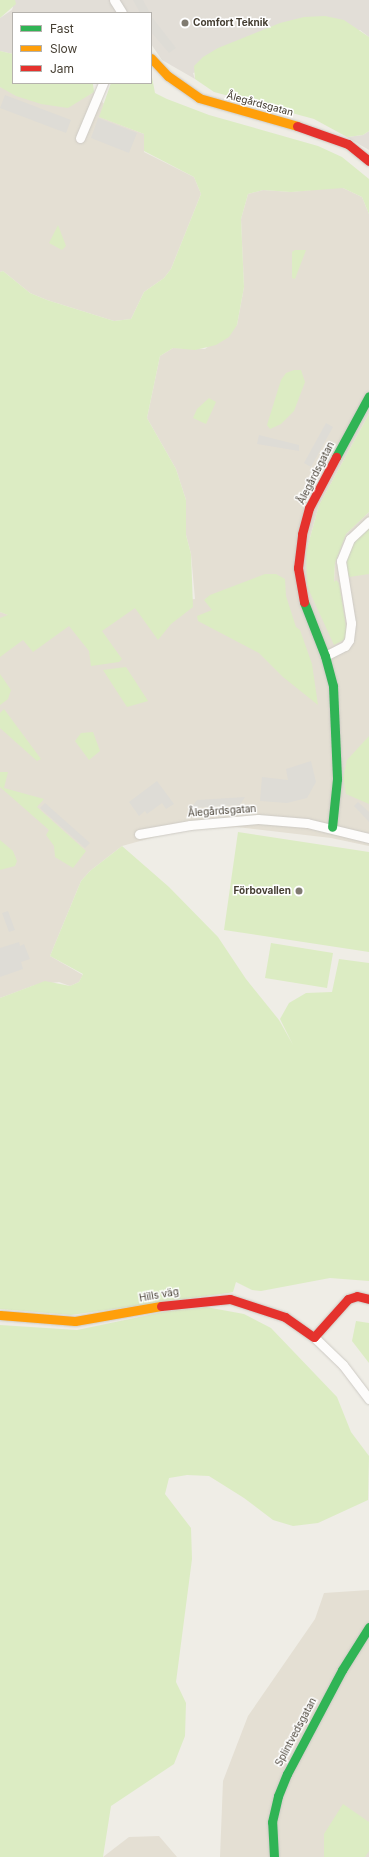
<!DOCTYPE html>
<html>
<head>
<meta charset="utf-8">
<style>
  body { margin:0 }
  #map { position:relative; width:369px; height:1857px; overflow:hidden; background:#efede6; font-family:Inter,sans-serif }
  div>[style] { position:absolute }
  [style*='--x'] { left:calc(var(--x)*1px); top:calc(var(--y)*1px); width:calc(var(--w)*1px); rotate:calc(var(--a)*1deg) }
  .residential>* { inset:0; background:#e4dfd3 }
  .industrial>* { inset:0; background:#e2ded7 }
  .green>* { inset:0; background:#dcecc3 }
  .parking>* { inset:0; background:#dedcd6 }
  .roads { filter:drop-shadow(0 0 1px #cdcac4) drop-shadow(0 0 1px #cdcac4) }
  .street>* { height:9px; margin:-4.5px; padding:0 4.5px; transform-origin:4.5px; border-radius:4.5px; background:#fdfcfb }
  .fast>* { height:9px; margin:-4.5px; padding:0 4.5px; transform-origin:4.5px; border-radius:4.5px; background:#30b455 }
  .slow>* { height:9px; margin:-4.5px; padding:0 4.5px; transform-origin:4.5px; border-radius:4.5px; background:#ff9f0a }
  .jam>* { height:9px; margin:-4.5px; padding:0 4.5px; transform-origin:4.5px; border-radius:4.5px; background:#e5322d }
  .dots>* { width:11px; height:11px; translate:-50% -50%; box-sizing:border-box; border:2px solid #fff; border-radius:50% }
  span { translate:-50% -50%; white-space:nowrap; text-align:center; line-height:1.15; -webkit-text-stroke:3px #fff; paint-order:stroke }
  .poi-label { font-size:10px; color:#453e32; font-weight:700 }
  .left { translate:0 -50%; text-align:left }
  .right { translate:-100% -50%; text-align:right }
  .street-label { font-size:10px; color:#453e32 }
  .legend { position:absolute; left:12px; top:12px; width:140px; height:72px; box-sizing:border-box; background:#fff; border:1px solid #b5b2ad; margin:0; padding:5px 7px; list-style:none; font-size:12px; color:#453e32 }
  .legend li { display:flex; align-items:center; gap:8px; height:20px }
  .legend b { width:20px; border:1px solid #b5b2ad }
</style>
</head>
<body>
<div id="map">
  <div class="residential">
    <div style="clip-path:polygon(0 87px,75px 102px,94px 92px,104px 104px,100px 117px,144px 134px,144px 152px,194px 177px,201px 194px,171px 269px,164px 278px,144px 292px,131px 319px,114px 321px,47px 300px,30px 293px,3px 271px,0 272px)"></div>
    <div style="clip-path:polygon(332px 188px,343px 188px,362px 197px,369px 214px,369px 414px,319px 505px,306px 552px,334px 583px,335px 563px,339px 548px,346px 534px,369px 512px,369px 846px,331px 838px,237px 827px,180px 830px,122px 846px,90px 871px,81px 881px,50px 956px,83px 975px,79px 982px,70px 986px,59px 982px,35px 985px,0 998px,0 612px,9px 615px,195px 599px,191px 554px,186px 535px,186px 500px,176px 469px,147px 418px,160px 356px,173px 348px,205px 349px,237px 325px,244px 287px,241px 219px,248px 194px,263px 190px,291px 192px)"></div>
    <div style="clip-path:polygon(369px 1590px,369px 1857px,220px 1857px,223px 1781px,248px 1716px,315px 1619px,324px 1593px)"></div>
    <div style="clip-path:polygon(159px 1836px,177px 1857px,103px 1857px,129px 1837px)"></div>
  </div>
  <div class="industrial">
    <div style="clip-path:polygon(15px 0,369px 0,369px 37px,360px 30px,193px 73px,195px 79px,162px 60px,151px 44px,151px 13px,13px 13px,13px 54px,0 51px,0 18px,12px 10px)"></div>
    <div style="clip-path:polygon(369px 131px,369px 150px,347px 137px,363px 135px)"></div>
  </div>
  <div class="green">
    <div style="clip-path:polygon(0 0,15px 0,16px 4px,0 18px)"></div>
    <div style="clip-path:polygon(325px 16px,344px 20px,369px 37px,369px 131px,363px 135px,347px 137px,314px 119px,214px 92px,195px 79px,194px 66px,203px 57px,218px 48px,280px 23px,304px 17px)"></div>
    <div style="clip-path:polygon(0 51px,13px 54px,13px 83px,90px 83px,93px 84px,94px 92px,68px 108px,41px 104px,16px 96px,0 87px)"></div>
    <div style="clip-path:polygon(151px 72px,155px 93px,167px 99px,209px 115px,318px 146px,342px 157px,369px 179px,369px 214px,362px 197px,343px 188px,291px 192px,263px 190px,248px 194px,241px 219px,244px 287px,237px 325px,229px 337px,216px 345px,195px 350px,173px 348px,160px 356px,147px 418px,176px 469px,186px 500px,186px 535px,191px 554px,193px 607px,171px 624px,158px 640px,135px 608px,102px 631px,122px 659px,119px 662px,91px 666px,89px 651px,69px 626px,33px 652px,23px 640px,0 657px,0 618px,8px 615px,0 612px,0 272px,3px 271px,30px 293px,47px 300px,114px 321px,131px 319px,144px 292px,164px 278px,171px 269px,201px 194px,194px 177px,144px 151px,144px 134px,99px 117px,111px 83px,151px 83px)"></div>
    <div style="clip-path:polygon(58px 225px,66px 246px,62px 250px,49px 243px)"></div>
    <div style="clip-path:polygon(295px 250px,306px 250px,295px 279px,292px 278px,292px 252px)"></div>
    <div style="clip-path:polygon(294px 370px,301px 370px,305px 382px,294px 411px,281px 424px,270px 429px,267px 425px,281px 380px,286px 373px)"></div>
    <div style="clip-path:polygon(209px 398px,216px 402px,206px 424px,193px 418px,197px 409px)"></div>
    <div style="clip-path:polygon(369px 414px,369px 512px,346px 534px,335px 563px,334px 582px,336px 580px,339px 583px,347px 633px,344px 640px,334px 645px,307px 586px,306px 552px,319px 505px)"></div>
    <div style="clip-path:polygon(369px 529px,369px 574px,349px 577px,346px 567px,349px 550px,356px 540px)"></div>
    <div style="clip-path:polygon(265px 574px,276px 574px,285px 579px,286px 596px,296px 627px,300px 630px,312px 664px,318px 705px,283px 677px,259px 653px,198px 621px,197px 616px,212px 610px,204px 600px,210px 595px)"></div>
    <div style="clip-path:polygon(126px 667px,148px 701px,127px 707px,103px 670px)"></div>
    <div style="clip-path:polygon(0 674px,11px 690px,8px 699px,0 705px)"></div>
    <div style="clip-path:polygon(4px 709px,41px 759px,37px 761px,0 728px,0 713px)"></div>
    <div style="clip-path:polygon(93px 732px,100px 751px,89px 760px,75px 741px,81px 733px)"></div>
    <div style="clip-path:polygon(369px 736px,369px 804px,346px 794px,343px 778px,347px 760px)"></div>
    <div style="clip-path:polygon(0 772px,8px 772px,4px 788px,44px 799px,37px 807px,86px 851px,73px 868px,55px 857px,54px 846px,46px 835px,49px 830px,0 787px)"></div>
    <div style="clip-path:polygon(238px 832px,369px 852px,369px 952px,224px 930px)"></div>
    <div style="clip-path:polygon(0 840px,13px 851px,17px 861px,15px 866px,0 870px)"></div>
    <div style="clip-path:polygon(122px 846px,169px 887px,218px 937px,246px 979px,279px 1020px,293px 1045px,280px 1019px,289px 1003px,306px 993px,332px 992px,339px 959px,369px 963px,369px 1281px,330px 1278px,261px 1291px,252px 1290px,236px 1282px,233px 1292px,228px 1293px,71px 1315px,0 1309px,0 998px,45px 981px,70px 986px,79px 982px,83px 974px,50px 956px,81px 881px,90px 871px)"></div>
    <div style="clip-path:polygon(271px 943px,333px 953px,327px 988px,265px 978px)"></div>
    <div style="clip-path:polygon(206px 1307px,244px 1314px,271px 1328px,337px 1397px,351px 1432px,369px 1456px,368px 1500px,318px 1523px,293px 1526px,273px 1520px,244px 1498px,209px 1476px,187px 1475px,169px 1478px,165px 1494px,191px 1528px,192px 1559px,176px 1682px,186px 1703px,185px 1736px,174px 1764px,111px 1806px,103px 1857px,0 1857px,0 1325px,77px 1330px,168px 1311px)"></div>
    <div style="clip-path:polygon(356px 1321px,369px 1323px,369px 1363px,352px 1341px)"></div>
    <div style="clip-path:polygon(343px 1804px,369px 1822px,369px 1851px,365px 1857px,324px 1857px,324px 1834px)"></div>
  </div>
  <div class="parking">
    <div style="clip-path:polygon(133px 0,143px 0,150px 13px,140px 13px)"></div>
    <div style="clip-path:polygon(151px 16px,176px 48px,169px 53px,151px 32px)"></div>
    <div style="clip-path:polygon(5px 95px,71px 120px,66px 133px,0 108px)"></div>
    <div style="clip-path:polygon(98px 118px,137px 133px,129px 153px,91px 138px)"></div>
    <div style="clip-path:polygon(326px 423px,333px 427px,311px 467px,304px 463px)"></div>
    <div style="clip-path:polygon(259px 435px,299px 445px,299px 451px,257px 444px)"></div>
    <div style="clip-path:polygon(311px 761px,316px 782px,307px 798px,287px 803px,260px 801px,262px 777px,288px 780px,286px 769px)"></div>
    <div style="clip-path:polygon(157px 781px,174px 804px,166px 809px,162px 803px,147px 814px,145px 811px,139px 816px,129px 802px)"></div>
    <div style="clip-path:polygon(245px 797px,240px 805px,191px 808px,197px 800px)"></div>
    <div style="clip-path:polygon(358px 802px,369px 812px,369px 822px,354px 806px)"></div>
    <div style="clip-path:polygon(45px 803px,90px 843px,85px 848px,40px 808px)"></div>
    <div style="clip-path:polygon(8px 911px,15px 930px,9px 932px,2px 913px)"></div>
    <div style="clip-path:polygon(19px 942px,20px 946px,24px 944px,30px 959px,21px 962px,23px 969px,0 977px,0 948px)"></div>
  </div>
  <div class="roads">
    <div class="street">
      <div style="--x:114;--y:0;--w:15;--a:58"></div>
      <div style="--x:80;--y:138;--w:60;--a:-67.3"></div>
      <div style="--x:325;--y:656;--w:22;--a:-27"></div>
      <div style="--x:345;--y:646;--w:7;--a:-56"></div>
      <div style="--x:349;--y:640;--w:17;--a:-83"></div>
      <div style="--x:351;--y:623;--w:63;--a:-99.2"></div>
      <div style="--x:341;--y:561;--w:24;--a:-68"></div>
      <div style="--x:350;--y:539;--w:26;--a:-43"></div>
      <div style="--x:139;--y:834;--w:52;--a:-10"></div>
      <div style="--x:190;--y:825;--w:68;--a:-5"></div>
      <div style="--x:258;--y:819;--w:49;--a:4.7"></div>
      <div style="--x:307;--y:823;--w:64;--a:13.6"></div>
      <div style="--x:314;--y:1337;--w:40;--a:44"></div>
      <div style="--x:343;--y:1365;--w:43;--a:52.6"></div>
    </div>
    <div class="fast">
      <div style="--x:336;--y:457;--w:69;--a:-61.6"></div>
      <div style="--x:304;--y:602;--w:58;--a:68.7"></div>
      <div style="--x:325;--y:656;--w:31;--a:75"></div>
      <div style="--x:333;--y:686;--w:93;--a:87.5"></div>
      <div style="--x:337;--y:779;--w:48;--a:95.9"></div>
      <div style="--x:274;--y:1857;--w:35;--a:-93"></div>
      <div style="--x:272;--y:1822;--w:27;--a:-77"></div>
      <div style="--x:278;--y:1796;--w:24;--a:-68"></div>
      <div style="--x:287;--y:1774;--w:118;--a:-62.1"></div>
      <div style="--x:342;--y:1670;--w:51;--a:-57.9"></div>
    </div>
    <div class="slow">
      <div style="--x:151;--y:58;--w:25;--a:47"></div>
      <div style="--x:168;--y:76;--w:38;--a:35"></div>
      <div style="--x:199;--y:98;--w:102;--a:15.9"></div>
      <div style="--x:0;--y:1315;--w:75;--a:4.6"></div>
      <div style="--x:75;--y:1321;--w:87;--a:-9.9"></div>
    </div>
    <div class="jam">
      <div style="--x:297;--y:126;--w:54;--a:19.4"></div>
      <div style="--x:348;--y:144;--w:27;--a:39"></div>
      <div style="--x:304;--y:602;--w:35;--a:-100"></div>
      <div style="--x:298;--y:568;--w:34;--a:-83"></div>
      <div style="--x:302;--y:534;--w:27;--a:-75"></div>
      <div style="--x:309;--y:508;--w:58;--a:-62.1"></div>
      <div style="--x:161;--y:1306;--w:69;--a:-5.8"></div>
      <div style="--x:230;--y:1299;--w:58;--a:18.1"></div>
      <div style="--x:285;--y:1317;--w:35;--a:35"></div>
      <div style="--x:314;--y:1337;--w:51;--a:-48.2"></div>
      <div style="--x:348;--y:1299;--w:9;--a:-18"></div>
      <div style="--x:357;--y:1296;--w:12;--a:14"></div>
    </div>
  </div>
  <div class="dots">
    <div style="left:185px;top:23px;background:#807b71"></div>
    <div style="left:299px;top:891px;background:#807b71"></div>
  </div>
  <div class="poi-label">
    <span class="left" style="left:193px;top:23px">Comfort Teknik</span>
    <span class="right" style="left:291px;top:891px">Förbovallen</span>
  </div>
  <div class="street-label">
    <span style="left:260px;top:104px;rotate:15deg">Ålegårdsgatan</span>
    <span style="left:316px;top:473px;rotate:-63deg">Ålegårdsgatan</span>
    <span style="left:222px;top:811px;rotate:-4deg">Ålegårdsgatan</span>
    <span style="left:159px;top:1295px;rotate:-10deg">Hills väg</span>
    <span style="left:296px;top:1732px;rotate:-62deg">Splintvedsgatan</span>
  </div>
  <ul class="legend">
  <li><b style="height:5px;background:#30b455"></b>Fast</li>
  <li><b style="height:5px;background:#ff9f0a"></b>Slow</li>
  <li><b style="height:5px;background:#e5322d"></b>Jam</li>
  </ul>
</div>
</body>
</html>
